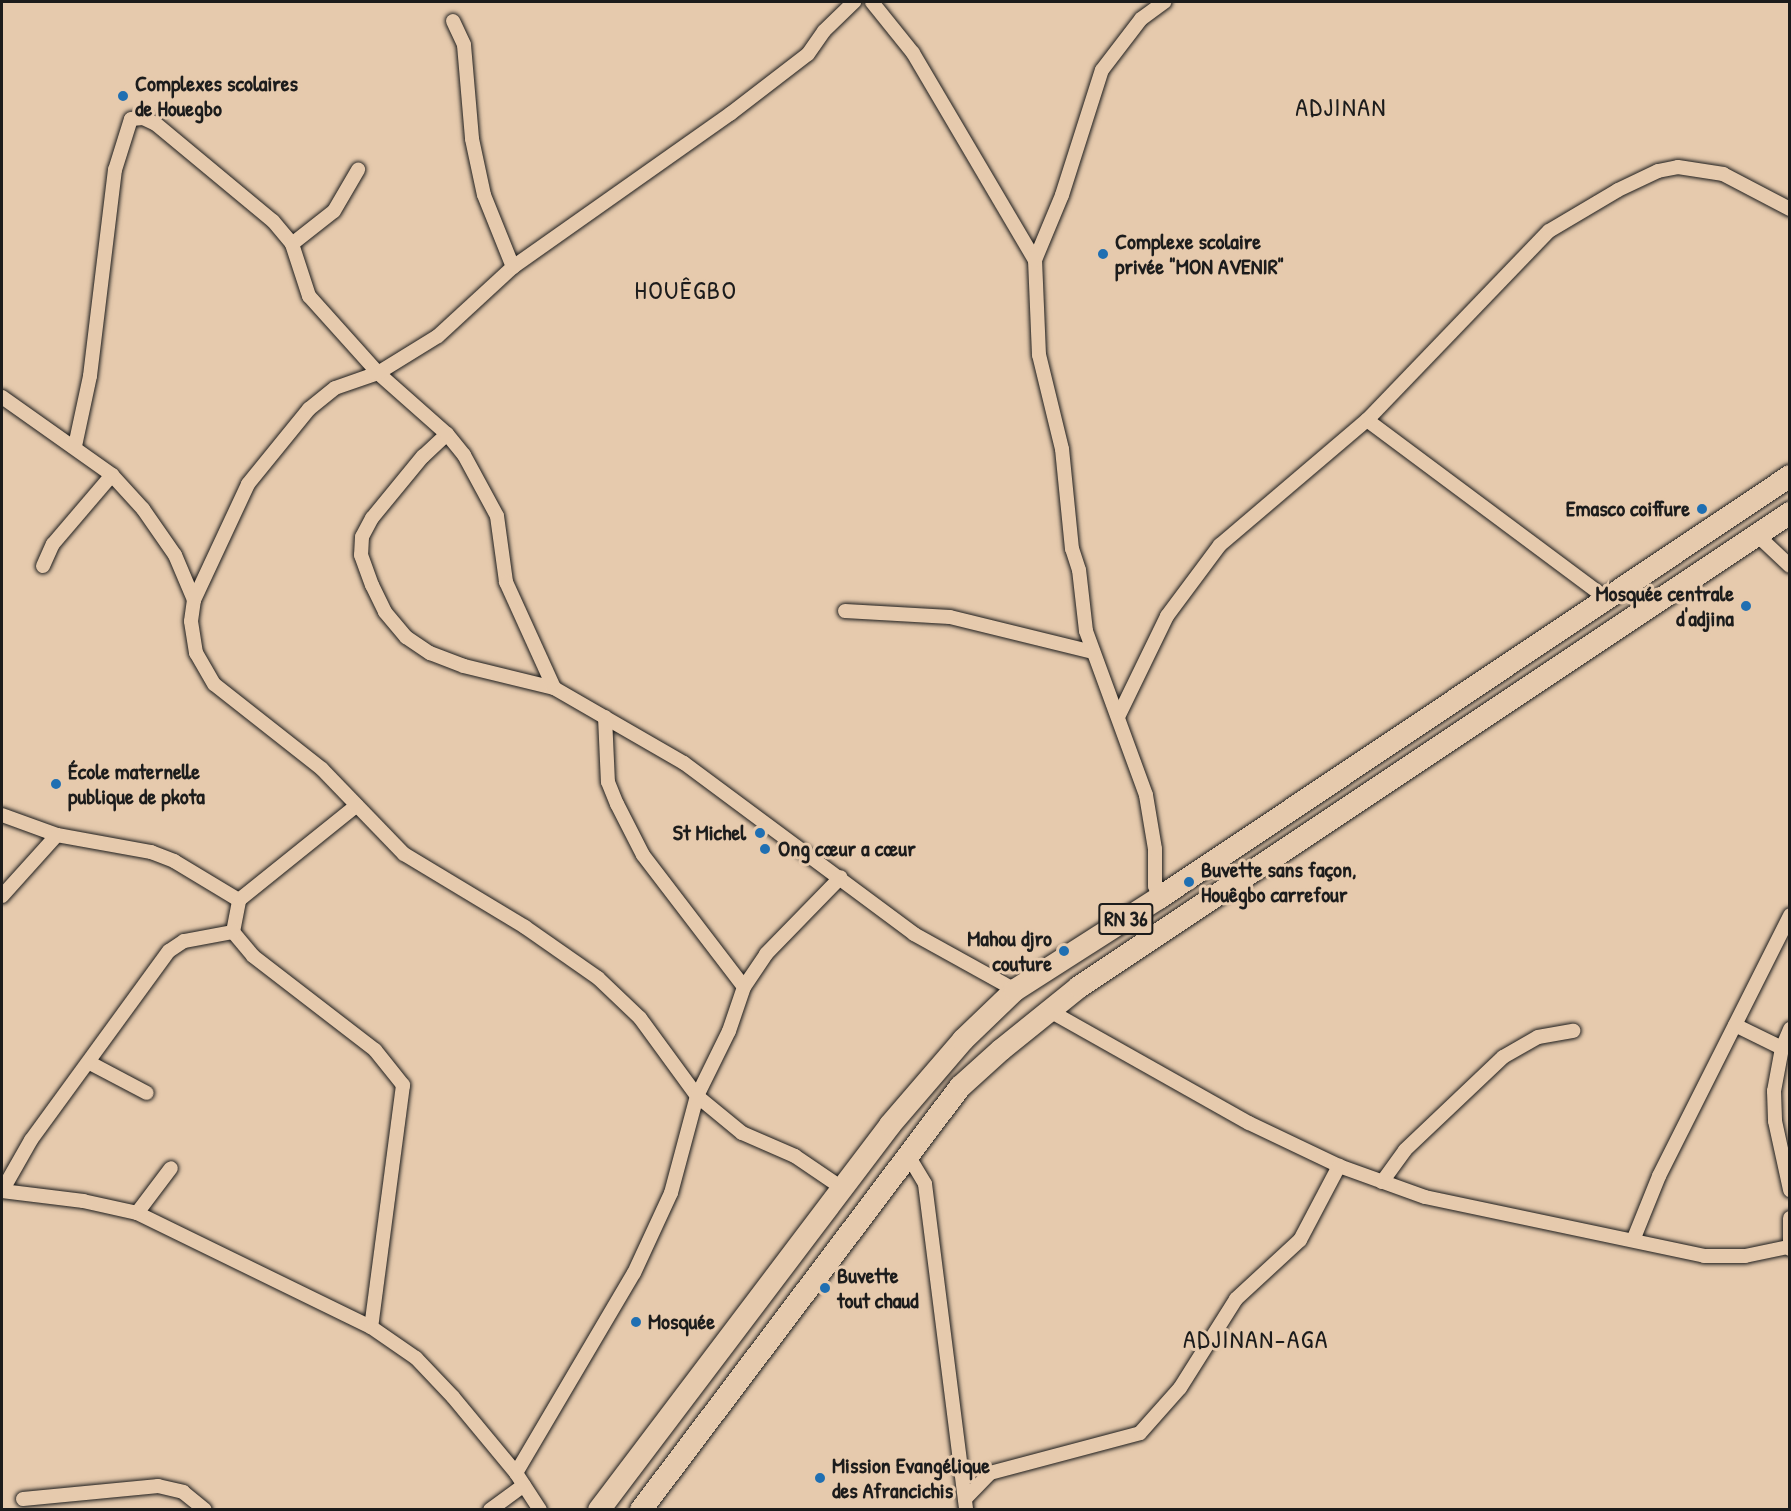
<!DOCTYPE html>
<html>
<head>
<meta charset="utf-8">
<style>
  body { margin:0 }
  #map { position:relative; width:1791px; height:1511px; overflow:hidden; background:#e6caad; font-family:"Patrick Hand",sans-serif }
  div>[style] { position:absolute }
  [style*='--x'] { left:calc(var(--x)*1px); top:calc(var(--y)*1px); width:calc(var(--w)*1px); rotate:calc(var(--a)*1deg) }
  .roads { filter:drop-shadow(0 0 2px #1c1c1c) drop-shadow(0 0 2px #1c1c1c) }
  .street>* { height:14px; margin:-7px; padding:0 7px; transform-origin:7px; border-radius:7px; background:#e6caad }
  .primary>* { height:22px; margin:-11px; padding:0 11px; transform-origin:11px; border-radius:11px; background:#e6caad }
  .dots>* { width:16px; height:16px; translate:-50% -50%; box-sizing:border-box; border:3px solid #e6caad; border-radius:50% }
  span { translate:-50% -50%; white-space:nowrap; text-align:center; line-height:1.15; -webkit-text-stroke:6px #e6caad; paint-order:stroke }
  .shield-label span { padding:2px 4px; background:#e6caad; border:2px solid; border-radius:4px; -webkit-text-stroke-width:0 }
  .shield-label { font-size:21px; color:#1c1c1c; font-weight:700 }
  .poi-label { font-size:22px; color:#1c1c1c; font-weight:700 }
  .left { translate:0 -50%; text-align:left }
  .right { translate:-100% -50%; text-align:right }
  .quarter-label { font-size:26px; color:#1c1c1c; letter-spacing:1.5px }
  .frame { position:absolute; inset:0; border:3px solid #1c1c1c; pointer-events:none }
</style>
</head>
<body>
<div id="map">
  <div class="roads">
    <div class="street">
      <div style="--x:872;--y:2;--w:65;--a:51.2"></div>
      <div style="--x:913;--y:53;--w:240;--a:59.5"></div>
      <div style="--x:453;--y:21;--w:26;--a:65"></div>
      <div style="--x:464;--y:45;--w:94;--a:85.1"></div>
      <div style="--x:472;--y:139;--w:57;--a:77.9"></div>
      <div style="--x:484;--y:195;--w:78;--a:68.1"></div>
      <div style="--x:292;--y:244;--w:53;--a:-38.2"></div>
      <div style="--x:334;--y:211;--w:48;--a:-59.7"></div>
      <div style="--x:2;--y:397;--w:135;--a:35.3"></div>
      <div style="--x:112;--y:475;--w:46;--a:47.6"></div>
      <div style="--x:143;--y:509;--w:56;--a:55.2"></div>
      <div style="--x:175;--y:555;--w:49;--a:67.1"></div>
      <div style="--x:1367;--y:420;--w:299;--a:36.7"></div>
      <div style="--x:447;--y:434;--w:33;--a:137"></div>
      <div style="--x:423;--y:456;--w:80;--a:129.4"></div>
      <div style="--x:372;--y:518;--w:21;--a:118"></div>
      <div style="--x:362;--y:537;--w:18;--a:93"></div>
      <div style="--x:361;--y:555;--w:32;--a:70"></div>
      <div style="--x:372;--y:585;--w:30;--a:64"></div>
      <div style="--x:385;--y:612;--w:33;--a:50"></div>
      <div style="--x:406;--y:637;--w:29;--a:34"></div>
      <div style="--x:430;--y:653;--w:36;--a:21"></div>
      <div style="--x:464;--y:666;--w:93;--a:13.7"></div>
      <div style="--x:75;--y:446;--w:72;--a:-77.9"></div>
      <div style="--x:90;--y:376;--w:208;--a:-83.1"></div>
      <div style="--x:115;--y:170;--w:53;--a:-72.6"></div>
      <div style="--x:131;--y:119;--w:12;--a:-5"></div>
      <div style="--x:143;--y:118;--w:14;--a:25"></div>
      <div style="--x:156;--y:124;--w:152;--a:39.7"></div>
      <div style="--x:273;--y:221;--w:30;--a:50"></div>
      <div style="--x:292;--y:244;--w:55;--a:71.9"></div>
      <div style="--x:309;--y:296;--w:103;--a:48.1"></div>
      <div style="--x:378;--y:373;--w:92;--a:41.5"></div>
      <div style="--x:447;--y:434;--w:27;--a:51"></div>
      <div style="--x:464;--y:455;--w:69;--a:61.6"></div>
      <div style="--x:497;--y:516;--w:67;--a:82.2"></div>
      <div style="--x:506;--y:582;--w:116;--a:65.6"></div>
      <div style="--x:554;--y:688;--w:150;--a:30"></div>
      <div style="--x:684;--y:763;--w:287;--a:36.6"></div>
      <div style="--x:914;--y:934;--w:115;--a:29"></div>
      <div style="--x:1757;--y:535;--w:45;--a:43.2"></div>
      <div style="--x:43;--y:566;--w:24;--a:-66"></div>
      <div style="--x:53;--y:544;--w:91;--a:-49.5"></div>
      <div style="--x:845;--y:611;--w:105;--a:3.3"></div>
      <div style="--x:950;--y:617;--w:147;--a:13.8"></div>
      <div style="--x:1119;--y:715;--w:110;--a:-64.1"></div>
      <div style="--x:1167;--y:616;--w:89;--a:-53.3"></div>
      <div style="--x:1220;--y:545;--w:193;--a:-40.4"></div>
      <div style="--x:1367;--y:420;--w:262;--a:-46.1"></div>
      <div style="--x:1549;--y:231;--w:80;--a:-30.7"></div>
      <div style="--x:1618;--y:190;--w:44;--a:-25.4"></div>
      <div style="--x:1658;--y:171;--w:20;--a:-11"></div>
      <div style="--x:1678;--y:167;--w:46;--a:8.8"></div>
      <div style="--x:1723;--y:174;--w:76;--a:27.6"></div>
      <div style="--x:605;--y:717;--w:65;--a:87.4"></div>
      <div style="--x:608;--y:782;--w:24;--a:68"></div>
      <div style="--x:617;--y:804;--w:57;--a:63"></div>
      <div style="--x:643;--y:855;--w:166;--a:52.6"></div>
      <div style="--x:2;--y:815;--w:59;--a:20"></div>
      <div style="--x:57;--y:835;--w:96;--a:10.3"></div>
      <div style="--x:151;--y:852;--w:25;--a:21"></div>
      <div style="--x:174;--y:861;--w:76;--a:31"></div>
      <div style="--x:2;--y:896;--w:82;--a:-48"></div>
      <div style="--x:1159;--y:898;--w:13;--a:-108"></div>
      <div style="--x:1155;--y:886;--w:37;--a:-90"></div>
      <div style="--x:1155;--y:849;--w:55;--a:-99.5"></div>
      <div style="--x:1146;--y:795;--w:175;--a:-110.1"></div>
      <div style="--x:1086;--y:631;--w:61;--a:-96.5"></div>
      <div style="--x:1079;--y:570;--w:22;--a:-108"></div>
      <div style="--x:1072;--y:549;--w:100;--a:-95.7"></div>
      <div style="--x:1062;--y:449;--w:97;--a:-103.7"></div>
      <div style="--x:1039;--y:355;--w:95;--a:-92.4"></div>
      <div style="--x:1035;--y:260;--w:70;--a:-67.4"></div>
      <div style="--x:1062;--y:195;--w:131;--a:-72.3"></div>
      <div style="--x:1102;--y:70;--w:64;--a:-52.6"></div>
      <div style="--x:1141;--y:19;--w:29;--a:-36"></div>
      <div style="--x:233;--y:932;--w:31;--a:50"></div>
      <div style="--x:253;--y:956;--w:154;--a:37.6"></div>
      <div style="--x:375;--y:1050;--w:45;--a:51.3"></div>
      <div style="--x:403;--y:1085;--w:244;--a:97.5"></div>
      <div style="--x:233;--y:932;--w:33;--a:-79"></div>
      <div style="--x:239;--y:900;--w:151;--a:-38.8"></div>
      <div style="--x:1050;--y:1011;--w:228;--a:29.4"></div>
      <div style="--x:1249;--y:1123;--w:100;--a:25.5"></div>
      <div style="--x:1339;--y:1166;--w:91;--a:19.8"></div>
      <div style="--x:1425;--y:1197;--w:285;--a:11.9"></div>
      <div style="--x:1704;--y:1256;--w:41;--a:0"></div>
      <div style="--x:1745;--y:1256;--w:44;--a:-11.8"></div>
      <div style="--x:1735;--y:1025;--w:52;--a:26.1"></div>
      <div style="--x:1782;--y:1048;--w:21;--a:-67"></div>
      <div style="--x:1782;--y:1048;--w:44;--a:100.5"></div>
      <div style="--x:1774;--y:1091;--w:30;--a:88"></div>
      <div style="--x:1775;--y:1121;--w:71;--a:77.7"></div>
      <div style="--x:90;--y:1063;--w:64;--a:27.8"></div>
      <div style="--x:909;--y:1157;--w:31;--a:59"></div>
      <div style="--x:925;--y:1184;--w:329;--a:82.8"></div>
      <div style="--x:1382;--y:1182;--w:39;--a:-54"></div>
      <div style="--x:1405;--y:1150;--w:135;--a:-43.5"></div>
      <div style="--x:1503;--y:1057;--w:40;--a:-29.7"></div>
      <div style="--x:1538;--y:1037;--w:36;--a:-10"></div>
      <div style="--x:842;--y:1188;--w:57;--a:-145.8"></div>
      <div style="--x:795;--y:1156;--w:58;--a:-156.5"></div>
      <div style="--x:742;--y:1133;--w:58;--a:-140.6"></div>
      <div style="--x:697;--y:1096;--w:97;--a:-126.2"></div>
      <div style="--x:640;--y:1018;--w:58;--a:-136.4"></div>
      <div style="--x:598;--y:978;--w:89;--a:-145.1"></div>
      <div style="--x:525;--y:927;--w:141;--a:-148.9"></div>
      <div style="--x:404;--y:854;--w:118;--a:-134"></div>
      <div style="--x:322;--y:769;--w:137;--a:-141.8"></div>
      <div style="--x:214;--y:684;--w:36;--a:-120"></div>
      <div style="--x:196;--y:653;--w:32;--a:-99"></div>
      <div style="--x:191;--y:621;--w:21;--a:-82"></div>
      <div style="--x:194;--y:600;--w:128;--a:-65"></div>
      <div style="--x:248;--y:484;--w:97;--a:-50.9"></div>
      <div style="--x:309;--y:409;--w:33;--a:-39"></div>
      <div style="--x:335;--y:388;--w:46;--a:-19.2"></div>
      <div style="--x:378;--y:373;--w:70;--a:-31.7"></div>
      <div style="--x:438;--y:336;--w:102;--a:-42.6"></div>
      <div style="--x:513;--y:267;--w:266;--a:-35.2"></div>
      <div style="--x:730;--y:114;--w:98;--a:-37.6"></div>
      <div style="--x:808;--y:54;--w:28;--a:-55"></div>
      <div style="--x:824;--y:31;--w:42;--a:-44"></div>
      <div style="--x:2;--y:1191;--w:82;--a:7"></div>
      <div style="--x:83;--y:1201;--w:55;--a:12.5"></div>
      <div style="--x:137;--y:1213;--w:260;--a:26"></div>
      <div style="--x:371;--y:1327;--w:55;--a:34.6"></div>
      <div style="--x:416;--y:1358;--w:54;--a:46.5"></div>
      <div style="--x:453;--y:1397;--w:99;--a:50.3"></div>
      <div style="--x:516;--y:1473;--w:44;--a:57"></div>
      <div style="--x:2;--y:1191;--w:59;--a:-60.4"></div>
      <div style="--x:31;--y:1140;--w:234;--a:-53.9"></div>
      <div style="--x:169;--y:951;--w:18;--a:-34"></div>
      <div style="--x:184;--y:941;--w:50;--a:-10.4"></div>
      <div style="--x:137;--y:1213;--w:56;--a:-52.9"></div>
      <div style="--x:1790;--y:1218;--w:31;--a:90"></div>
      <div style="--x:1634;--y:1238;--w:67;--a:-68"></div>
      <div style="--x:1659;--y:1176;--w:292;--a:-63.3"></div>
      <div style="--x:516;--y:1473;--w:232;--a:-59.5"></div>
      <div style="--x:634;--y:1273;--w:88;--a:-65.2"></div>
      <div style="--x:671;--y:1193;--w:100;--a:-75"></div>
      <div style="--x:697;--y:1096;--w:72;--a:-63.8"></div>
      <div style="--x:729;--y:1031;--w:46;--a:-71.2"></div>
      <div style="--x:744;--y:987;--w:40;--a:-56"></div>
      <div style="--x:766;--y:954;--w:107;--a:-45.8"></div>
      <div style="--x:23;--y:1499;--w:136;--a:-5.5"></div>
      <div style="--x:158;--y:1486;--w:26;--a:13"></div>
      <div style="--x:183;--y:1492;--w:28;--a:39"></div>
      <div style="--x:965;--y:1499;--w:36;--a:-46"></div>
      <div style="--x:990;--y:1473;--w:155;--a:-14.9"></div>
      <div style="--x:1140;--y:1433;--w:60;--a:-48.4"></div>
      <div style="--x:1180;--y:1388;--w:105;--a:-57.8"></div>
      <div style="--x:1236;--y:1299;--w:87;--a:-42.7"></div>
      <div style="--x:1300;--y:1240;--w:84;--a:-62.2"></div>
      <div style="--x:490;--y:1510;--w:42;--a:-36.3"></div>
    </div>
    <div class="primary">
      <div style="--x:599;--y:1510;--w:483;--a:-52.9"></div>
      <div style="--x:890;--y:1125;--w:112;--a:-49.3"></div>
      <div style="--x:963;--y:1040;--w:72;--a:-43.9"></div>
      <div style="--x:1015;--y:990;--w:171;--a:-32.6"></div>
      <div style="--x:1159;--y:898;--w:759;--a:-33.77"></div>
      <div style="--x:641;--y:1510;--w:530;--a:-52.98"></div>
      <div style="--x:960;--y:1087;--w:55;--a:-42.1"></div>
      <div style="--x:1001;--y:1050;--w:100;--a:-38.9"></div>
      <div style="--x:1079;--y:987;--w:855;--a:-33.69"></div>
    </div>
  </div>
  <div class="dots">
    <div style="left:123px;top:96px;background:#1f6fb2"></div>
    <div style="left:1103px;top:254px;background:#1f6fb2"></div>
    <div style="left:1702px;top:509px;background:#1f6fb2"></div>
    <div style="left:1746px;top:606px;background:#1f6fb2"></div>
    <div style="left:56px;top:784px;background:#1f6fb2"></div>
    <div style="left:760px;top:833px;background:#1f6fb2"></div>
    <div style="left:765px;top:849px;background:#1f6fb2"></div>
    <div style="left:1189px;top:882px;background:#1f6fb2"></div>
    <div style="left:1064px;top:951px;background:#1f6fb2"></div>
    <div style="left:825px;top:1288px;background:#1f6fb2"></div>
    <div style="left:636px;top:1322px;background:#1f6fb2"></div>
    <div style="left:820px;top:1478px;background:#1f6fb2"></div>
  </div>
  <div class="shield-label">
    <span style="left:1126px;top:919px">RN 36</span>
  </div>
  <div class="poi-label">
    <span class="left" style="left:135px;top:96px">Complexes scolaires<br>de Houegbo</span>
    <span class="left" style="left:1115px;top:254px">Complexe scolaire<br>privée "MON AVENIR"</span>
    <span class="right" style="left:1690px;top:509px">Emasco coiffure</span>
    <span class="right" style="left:1734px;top:606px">Mosquée centrale<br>d'adjina</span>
    <span class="left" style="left:68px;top:784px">École maternelle<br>publique de pkota</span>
    <span class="right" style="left:746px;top:833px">St Michel</span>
    <span class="left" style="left:778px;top:849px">Ong cœur a cœur</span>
    <span class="left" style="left:1201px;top:882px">Buvette sans façon,<br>Houêgbo carrefour</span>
    <span class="right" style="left:1052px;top:951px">Mahou djro<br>couture</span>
    <span class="left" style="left:837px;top:1288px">Buvette<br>tout chaud</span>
    <span class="left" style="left:648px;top:1322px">Mosquée</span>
    <span class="left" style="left:832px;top:1478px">Mission Evangélique<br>des Afrancichis</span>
  </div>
  <div class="quarter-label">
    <span style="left:1341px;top:107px">ADJINAN</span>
    <span style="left:686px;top:290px">HOUÊGBO</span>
    <span style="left:1256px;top:1339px">ADJINAN-AGA</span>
  </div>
  <div class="frame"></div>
</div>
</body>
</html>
